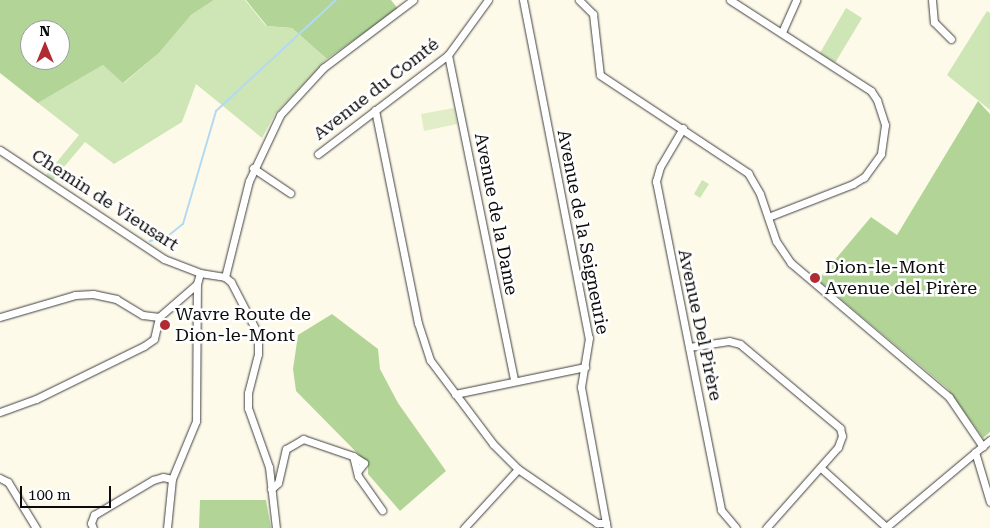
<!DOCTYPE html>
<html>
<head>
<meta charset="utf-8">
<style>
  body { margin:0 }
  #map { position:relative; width:990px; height:528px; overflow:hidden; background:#fefaea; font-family:"Roboto Serif",serif }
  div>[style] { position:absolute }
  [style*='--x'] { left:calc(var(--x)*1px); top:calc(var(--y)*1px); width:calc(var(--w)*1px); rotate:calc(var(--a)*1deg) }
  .green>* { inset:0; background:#cee5b6 }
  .forest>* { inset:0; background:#b2d597 }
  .pitch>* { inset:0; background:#e0edc7 }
  .stream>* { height:2px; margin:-1px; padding:0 1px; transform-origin:1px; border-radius:1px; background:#b2daf2 }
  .roads { filter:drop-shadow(0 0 1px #3e3e3e) drop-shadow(0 0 1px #3e3e3e) }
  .minor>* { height:7px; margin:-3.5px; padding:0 3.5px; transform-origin:3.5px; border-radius:3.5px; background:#fff }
  .dots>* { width:14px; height:14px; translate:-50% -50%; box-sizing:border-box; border:2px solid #fff; border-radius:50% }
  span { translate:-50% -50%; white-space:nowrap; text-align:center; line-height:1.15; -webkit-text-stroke:5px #fff; paint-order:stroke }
  .street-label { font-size:18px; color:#0b0b0b }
  .poi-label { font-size:18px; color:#0b0b0b }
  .left { translate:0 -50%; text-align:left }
  .north { position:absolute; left:20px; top:20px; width:50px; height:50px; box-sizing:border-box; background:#fff; border:1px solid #9d9d9d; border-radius:50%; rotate:0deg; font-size:14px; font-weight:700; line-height:20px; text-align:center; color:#0b0b0b }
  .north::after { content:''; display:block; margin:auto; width:18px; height:22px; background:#b12c32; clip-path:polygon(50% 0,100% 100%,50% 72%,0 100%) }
  .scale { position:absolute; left:20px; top:486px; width:91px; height:22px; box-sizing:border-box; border:2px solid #0b0b0b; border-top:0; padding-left:6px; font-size:15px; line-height:18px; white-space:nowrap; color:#0b0b0b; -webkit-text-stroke:4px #fff; paint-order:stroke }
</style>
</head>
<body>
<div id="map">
  <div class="green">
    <div style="clip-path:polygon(214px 0,245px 0,266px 26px,292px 28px,327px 59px,275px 114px,262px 138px,196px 84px,182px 122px,114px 164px,85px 142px,53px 180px,46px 175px,79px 135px,38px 103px,103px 65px,124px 83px,159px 53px,191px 15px)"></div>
    <div style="clip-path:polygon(846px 8px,862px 18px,835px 63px,820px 53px)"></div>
    <div style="clip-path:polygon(987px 11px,990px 13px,990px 110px,947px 75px)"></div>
    <div style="clip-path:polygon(702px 180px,709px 184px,700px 198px,694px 194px)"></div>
  </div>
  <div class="forest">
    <div style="clip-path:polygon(evenodd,0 0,214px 0,191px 15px,159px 53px,123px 83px,103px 65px,38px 103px,0 73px,0 0,30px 30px,60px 30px,60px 60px,30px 60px,30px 30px)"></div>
    <div style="clip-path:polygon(246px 0,391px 0,398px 9px,327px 59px,292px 28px,267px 26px)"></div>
    <div style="clip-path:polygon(978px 101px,990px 114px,990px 432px,983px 438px,948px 389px,818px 280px,871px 217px,897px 235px)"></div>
    <div style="clip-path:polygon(332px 314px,378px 349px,380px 369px,398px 403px,446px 471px,400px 511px,368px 474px,368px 464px,296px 391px,293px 369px,298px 335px)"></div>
    <div style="clip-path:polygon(200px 500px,266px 500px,271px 528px,199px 528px)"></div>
  </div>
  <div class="pitch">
    <div style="clip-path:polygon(454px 108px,457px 124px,424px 131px,421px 114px)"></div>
  </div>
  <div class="stream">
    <div style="--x:150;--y:241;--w:19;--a:-16"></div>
    <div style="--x:168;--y:236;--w:19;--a:-39"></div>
    <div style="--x:183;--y:224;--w:118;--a:-73.7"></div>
    <div style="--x:216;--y:111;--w:163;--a:-42.8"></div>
  </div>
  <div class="roads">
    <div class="minor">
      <div style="--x:523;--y:0;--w:344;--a:79"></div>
      <div style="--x:589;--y:338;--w:50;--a:99.3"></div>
      <div style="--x:581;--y:387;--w:143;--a:79.6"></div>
      <div style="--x:579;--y:0;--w:20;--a:45"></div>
      <div style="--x:593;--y:14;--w:61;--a:83.5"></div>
      <div style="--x:600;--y:75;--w:178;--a:33.5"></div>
      <div style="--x:748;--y:173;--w:24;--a:60"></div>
      <div style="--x:760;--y:194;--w:50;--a:71.2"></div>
      <div style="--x:776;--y:241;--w:27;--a:56"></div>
      <div style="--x:791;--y:263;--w:207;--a:40.3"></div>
      <div style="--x:949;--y:397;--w:60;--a:55.8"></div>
      <div style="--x:730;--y:0;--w:168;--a:32.8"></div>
      <div style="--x:871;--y:91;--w:11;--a:56"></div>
      <div style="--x:877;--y:100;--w:26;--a:72"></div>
      <div style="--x:885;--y:125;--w:29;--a:98"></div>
      <div style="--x:881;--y:154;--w:29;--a:126"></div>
      <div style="--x:864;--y:177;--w:13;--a:148"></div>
      <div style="--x:853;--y:184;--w:91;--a:158.8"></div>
      <div style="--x:932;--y:0;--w:22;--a:85"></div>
      <div style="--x:934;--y:22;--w:24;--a:45"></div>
      <div style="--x:782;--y:32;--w:35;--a:-66"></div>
      <div style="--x:448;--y:55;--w:332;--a:78.5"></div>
      <div style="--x:375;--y:110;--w:217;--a:78.6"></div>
      <div style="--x:418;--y:323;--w:39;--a:72"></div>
      <div style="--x:430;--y:360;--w:105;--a:53.1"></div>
      <div style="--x:493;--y:444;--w:35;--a:45"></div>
      <div style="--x:518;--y:469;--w:96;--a:34.4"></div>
      <div style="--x:597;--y:523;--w:9;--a:0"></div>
      <div style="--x:683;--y:128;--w:45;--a:120.5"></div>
      <div style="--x:660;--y:167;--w:15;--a:106"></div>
      <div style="--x:656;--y:181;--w:335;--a:78.8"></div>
      <div style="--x:721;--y:510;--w:23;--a:50"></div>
      <div style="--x:0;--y:150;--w:197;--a:33.6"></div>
      <div style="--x:164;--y:259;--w:39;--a:21"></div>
      <div style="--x:200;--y:273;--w:25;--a:9"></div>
      <div style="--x:225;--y:277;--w:8;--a:40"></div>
      <div style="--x:231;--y:282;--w:59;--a:62.6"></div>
      <div style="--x:258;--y:334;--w:20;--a:90"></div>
      <div style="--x:258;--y:354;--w:40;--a:104.4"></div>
      <div style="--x:248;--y:393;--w:15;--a:90"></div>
      <div style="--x:248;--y:408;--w:63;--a:70.4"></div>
      <div style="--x:269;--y:467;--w:61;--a:83.5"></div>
      <div style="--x:318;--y:154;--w:163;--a:-37.3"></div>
      <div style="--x:448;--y:55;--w:68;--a:-54"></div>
      <div style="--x:253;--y:168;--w:45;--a:34"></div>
      <div style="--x:225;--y:277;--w:99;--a:-76"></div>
      <div style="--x:249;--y:181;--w:73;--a:-64.8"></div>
      <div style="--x:280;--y:115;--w:64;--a:-47.5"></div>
      <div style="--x:323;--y:68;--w:113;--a:-37.1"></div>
      <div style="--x:0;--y:317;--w:78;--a:-16.3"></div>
      <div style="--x:75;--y:295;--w:18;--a:-3"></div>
      <div style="--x:93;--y:294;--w:24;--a:12"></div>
      <div style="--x:116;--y:299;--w:31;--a:31"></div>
      <div style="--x:143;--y:315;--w:16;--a:7"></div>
      <div style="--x:159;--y:317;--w:50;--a:-41"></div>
      <div style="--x:689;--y:347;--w:40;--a:-8.5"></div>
      <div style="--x:729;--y:341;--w:11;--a:15"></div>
      <div style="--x:740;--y:344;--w:131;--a:40"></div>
      <div style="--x:840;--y:428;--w:8;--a:76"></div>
      <div style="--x:842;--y:436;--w:12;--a:110"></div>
      <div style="--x:838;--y:447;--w:108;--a:131.6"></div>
      <div style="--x:455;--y:394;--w:133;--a:-11.7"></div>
      <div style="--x:0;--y:412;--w:38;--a:-20"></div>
      <div style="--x:36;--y:399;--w:120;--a:-26.1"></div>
      <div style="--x:144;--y:346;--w:12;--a:-35"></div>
      <div style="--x:154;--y:339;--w:23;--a:-77"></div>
      <div style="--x:975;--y:452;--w:52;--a:73.3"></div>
      <div style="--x:353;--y:456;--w:13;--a:32"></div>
      <div style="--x:364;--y:463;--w:11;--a:128"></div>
      <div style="--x:821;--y:468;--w:88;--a:42.2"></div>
      <div style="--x:0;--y:478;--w:9;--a:27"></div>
      <div style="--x:8;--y:482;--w:54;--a:58.7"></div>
      <div style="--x:271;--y:489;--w:9;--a:-41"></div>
      <div style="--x:278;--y:483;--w:35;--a:-77"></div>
      <div style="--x:286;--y:449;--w:20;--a:-30"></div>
      <div style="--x:303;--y:439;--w:53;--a:18.8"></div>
      <div style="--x:353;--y:456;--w:21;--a:76"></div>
      <div style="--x:358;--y:476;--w:42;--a:54.8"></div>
      <div style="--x:93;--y:528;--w:5;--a:-112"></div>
      <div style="--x:91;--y:523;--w:9;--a:-69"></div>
      <div style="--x:94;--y:515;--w:69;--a:-30.7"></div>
      <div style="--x:153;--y:480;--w:10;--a:-17"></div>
      <div style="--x:163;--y:477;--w:9;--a:13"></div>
      <div style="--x:167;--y:528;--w:49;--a:-84.2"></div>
      <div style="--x:172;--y:479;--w:63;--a:-67.5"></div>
      <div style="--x:196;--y:421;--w:137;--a:-89.6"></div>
      <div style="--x:197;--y:284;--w:11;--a:-75"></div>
      <div style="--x:464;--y:528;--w:80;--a:-47.5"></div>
      <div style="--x:885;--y:528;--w:137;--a:-40"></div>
    </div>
  </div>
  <div class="dots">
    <div style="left:815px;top:278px;background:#b12c32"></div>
    <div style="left:165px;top:325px;background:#b12c32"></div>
  </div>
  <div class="street-label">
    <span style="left:376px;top:89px;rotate:-38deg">Avenue du Comté</span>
    <span style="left:105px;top:200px;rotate:33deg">Chemin de Vieusart</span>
    <span style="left:496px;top:214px;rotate:79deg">Avenue de la Dame</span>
    <span style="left:583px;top:232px;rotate:79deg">Avenue de la Seigneurie</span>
    <span style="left:700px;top:325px;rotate:78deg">Avenue Del Pirère</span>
  </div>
  <div class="poi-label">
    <span class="left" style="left:825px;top:278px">Dion-le-Mont<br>Avenue del Pirère</span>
    <span class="left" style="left:175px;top:325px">Wavre Route de<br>Dion-le-Mont</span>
  </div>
  <div class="north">N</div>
  <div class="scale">100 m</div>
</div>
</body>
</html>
